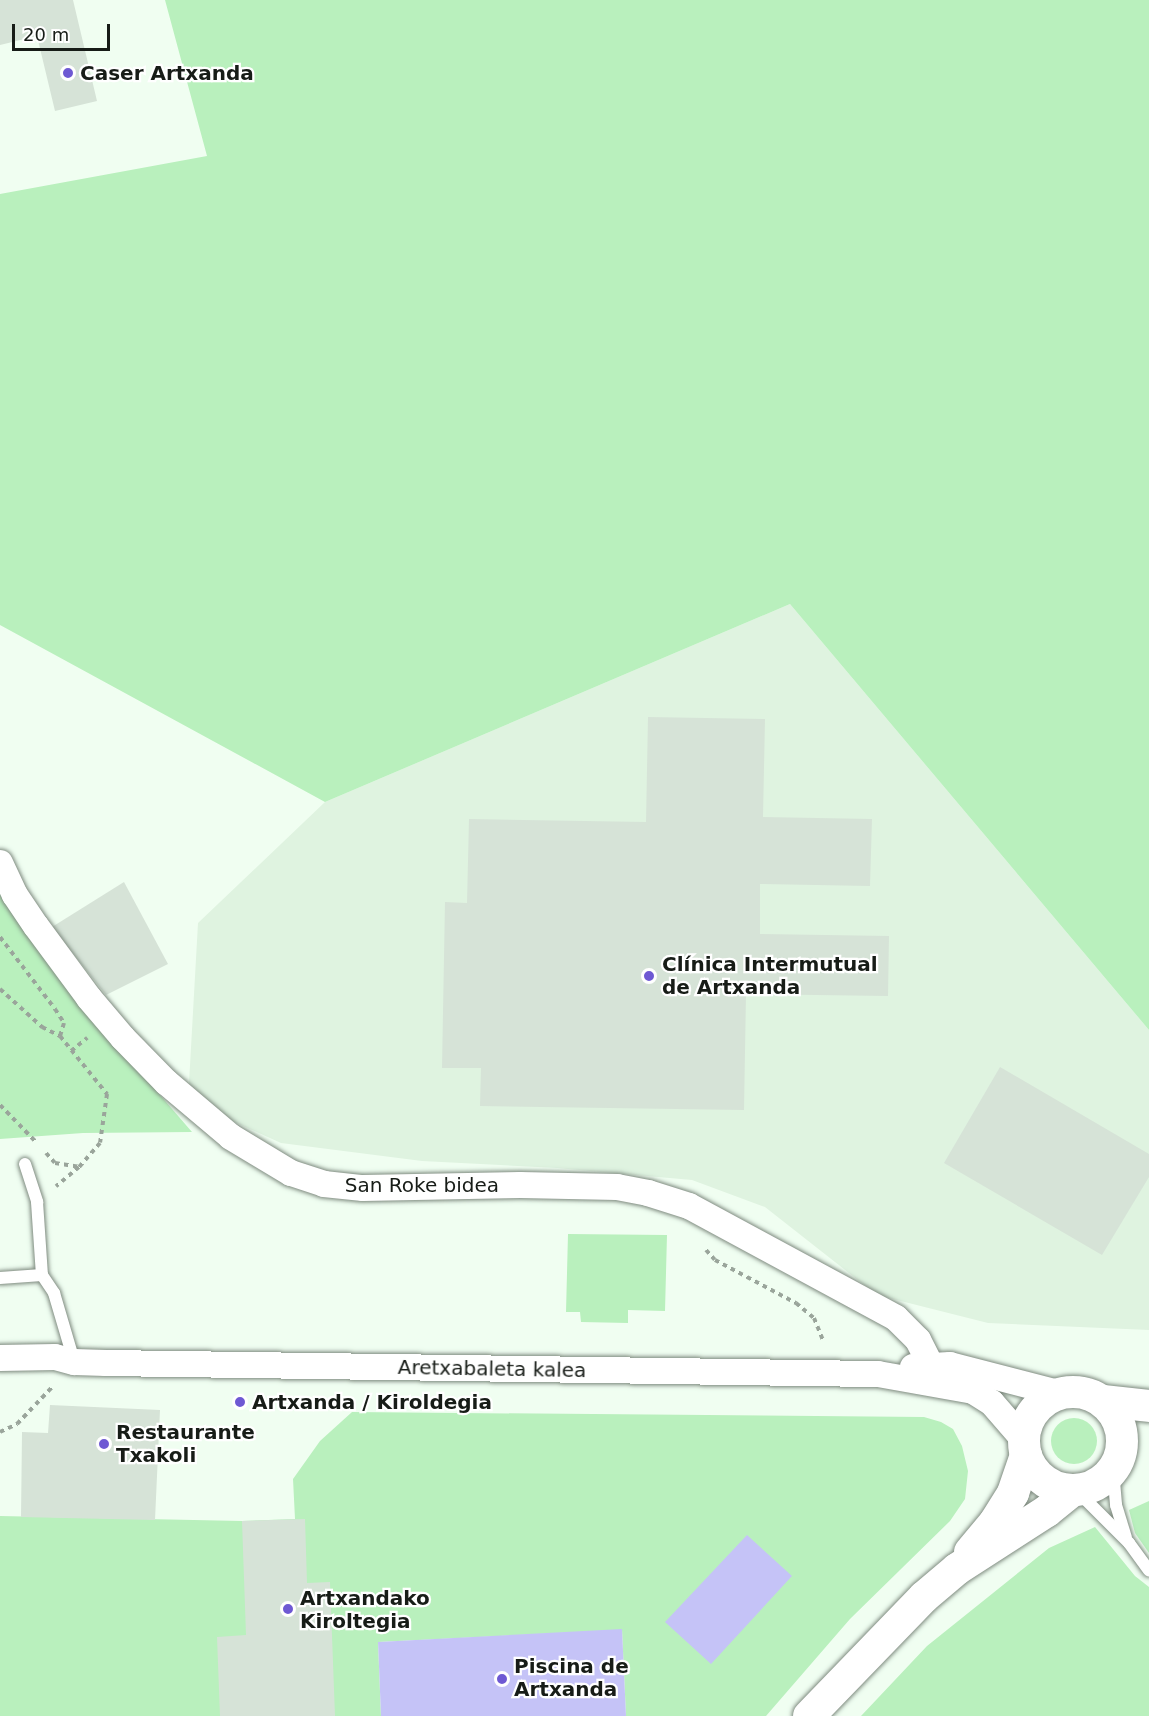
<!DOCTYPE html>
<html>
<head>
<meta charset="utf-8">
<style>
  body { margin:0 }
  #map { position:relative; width:1149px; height:1716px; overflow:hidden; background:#f0fef1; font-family:"DejaVu Sans",sans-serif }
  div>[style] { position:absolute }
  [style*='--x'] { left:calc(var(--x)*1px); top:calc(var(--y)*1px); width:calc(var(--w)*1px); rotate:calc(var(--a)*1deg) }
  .built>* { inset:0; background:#dff3e0 }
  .green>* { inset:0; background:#b9f0bd }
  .round { border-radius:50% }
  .water>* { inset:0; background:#c5c3f7 }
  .building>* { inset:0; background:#d6e3d7 }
  .path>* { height:4px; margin-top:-2px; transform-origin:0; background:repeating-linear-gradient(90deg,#9aa59b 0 4.5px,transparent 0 9px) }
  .roads { filter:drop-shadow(0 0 2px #7f8b80) drop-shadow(0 0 2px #7f8b80) }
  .service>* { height:12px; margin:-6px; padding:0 6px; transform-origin:6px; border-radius:6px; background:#fff }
  .minor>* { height:26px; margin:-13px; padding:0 13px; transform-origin:13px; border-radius:13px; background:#fff }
  .tertiary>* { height:32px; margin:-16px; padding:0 16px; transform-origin:16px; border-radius:16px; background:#fff }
  .tertiary>.ring { margin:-16px; padding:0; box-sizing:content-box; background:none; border:32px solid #fff; border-radius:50% }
  .dots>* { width:16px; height:16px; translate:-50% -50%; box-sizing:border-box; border:3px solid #fff; border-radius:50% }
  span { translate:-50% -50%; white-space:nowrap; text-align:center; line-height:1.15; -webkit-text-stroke:4.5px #fff; paint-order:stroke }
  .poi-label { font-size:20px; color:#171c17; font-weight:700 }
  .left { translate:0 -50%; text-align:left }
  .street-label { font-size:20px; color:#171c17 }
  .scale { position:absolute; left:12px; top:24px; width:98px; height:27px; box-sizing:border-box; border:3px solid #171c17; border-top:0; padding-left:8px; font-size:18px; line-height:21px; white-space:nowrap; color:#171c17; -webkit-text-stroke:4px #fff; paint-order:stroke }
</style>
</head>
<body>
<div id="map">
  <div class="built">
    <div style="clip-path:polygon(790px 604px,1149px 1030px,1149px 1330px,988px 1323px,877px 1295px,765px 1207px,692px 1180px,557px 1168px,422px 1161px,281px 1143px,188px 1101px,198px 923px,325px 802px)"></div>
  </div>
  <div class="green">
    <div style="clip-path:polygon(165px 0,1149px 0,1149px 1030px,790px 604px,325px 802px,0 625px,0 194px,207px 156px)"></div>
    <div style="clip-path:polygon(0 885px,83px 1006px,192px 1132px,83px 1133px,0 1139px)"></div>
    <div style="clip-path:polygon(568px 1234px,667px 1235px,665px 1311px,628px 1310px,628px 1323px,581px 1322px,580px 1312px,566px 1312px)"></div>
    <div style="clip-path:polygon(352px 1412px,924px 1417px,941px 1422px,953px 1429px,962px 1446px,968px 1471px,965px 1499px,950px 1521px,850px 1619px,766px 1716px,626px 1716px,622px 1630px,378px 1642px,381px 1716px,0 1716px,0 1516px,242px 1521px,295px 1519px,293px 1479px,320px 1441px)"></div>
    <div class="round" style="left:1051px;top:1418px;width:46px;height:46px"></div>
    <div style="clip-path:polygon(1149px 1501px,1149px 1553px,1135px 1533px,1129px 1510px)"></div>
    <div style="clip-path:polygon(1095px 1527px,1135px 1576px,1149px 1587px,1149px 1716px,861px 1716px,927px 1646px,1049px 1548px)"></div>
  </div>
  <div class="water">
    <div style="clip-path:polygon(747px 1535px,792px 1576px,711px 1664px,665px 1622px)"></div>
    <div style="clip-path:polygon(622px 1629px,626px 1716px,381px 1716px,378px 1642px)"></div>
  </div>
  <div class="building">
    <div style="clip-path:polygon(0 0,73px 0,97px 101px,55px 111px,37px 36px,0 45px)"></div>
    <div style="clip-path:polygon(648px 717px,765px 719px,763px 817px,872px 819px,870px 886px,760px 884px,760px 934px,889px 936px,888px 996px,746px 994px,744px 1110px,480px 1106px,481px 1068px,442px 1068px,445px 902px,467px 903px,469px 819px,646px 822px)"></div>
    <div style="clip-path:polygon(124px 882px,168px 964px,106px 995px,52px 927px)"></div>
    <div style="clip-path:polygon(1000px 1067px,1149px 1154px,1149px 1177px,1102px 1255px,944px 1163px)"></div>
    <div style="clip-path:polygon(50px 1405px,160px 1410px,155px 1520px,21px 1517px,22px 1432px,48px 1433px)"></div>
    <div style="clip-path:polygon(305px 1519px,307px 1583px,330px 1582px,335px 1716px,220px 1716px,217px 1637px,246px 1635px,242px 1521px)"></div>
  </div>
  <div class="path">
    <div style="--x:0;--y:937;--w:91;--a:52.6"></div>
    <div style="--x:55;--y:1009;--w:17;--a:57"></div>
    <div style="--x:64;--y:1023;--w:14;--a:107"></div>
    <div style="--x:60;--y:1036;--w:75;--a:51"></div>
    <div style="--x:107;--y:1094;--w:49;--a:98.1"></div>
    <div style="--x:100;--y:1143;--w:32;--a:131"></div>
    <div style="--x:79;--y:1167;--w:30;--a:140"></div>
    <div style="--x:0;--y:989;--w:57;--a:42.1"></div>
    <div style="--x:42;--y:1027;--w:20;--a:27"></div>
    <div style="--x:71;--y:1051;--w:21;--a:-39"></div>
    <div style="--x:0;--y:1105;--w:53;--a:45.8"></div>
    <div style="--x:46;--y:1153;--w:13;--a:48"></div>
    <div style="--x:55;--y:1163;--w:24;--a:9"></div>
    <div style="--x:706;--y:1250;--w:13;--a:48"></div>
    <div style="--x:715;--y:1260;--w:92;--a:28"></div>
    <div style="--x:796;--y:1303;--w:23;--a:40"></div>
    <div style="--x:814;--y:1318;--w:24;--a:68"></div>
    <div style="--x:0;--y:1432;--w:19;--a:-25"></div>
    <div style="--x:17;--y:1424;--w:52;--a:-46.5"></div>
  </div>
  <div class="roads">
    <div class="service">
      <div style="--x:25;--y:1164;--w:40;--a:72"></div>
      <div style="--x:37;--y:1202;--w:73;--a:86.1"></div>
      <div style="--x:0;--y:1278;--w:42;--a:-4.1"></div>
      <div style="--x:42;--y:1275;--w:22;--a:56"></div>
      <div style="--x:54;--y:1293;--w:71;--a:73.6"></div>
      <div style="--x:1113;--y:1470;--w:35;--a:85"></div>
      <div style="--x:1116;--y:1505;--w:34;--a:73"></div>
      <div style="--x:1076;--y:1490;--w:75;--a:45"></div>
      <div style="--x:1129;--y:1543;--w:34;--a:54"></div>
    </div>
    <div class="minor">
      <div style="--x:0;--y:863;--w:35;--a:65"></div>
      <div style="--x:15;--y:895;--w:37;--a:56"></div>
      <div style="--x:36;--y:926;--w:89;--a:53.6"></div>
      <div style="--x:89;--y:998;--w:52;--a:49.6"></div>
      <div style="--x:123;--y:1038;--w:62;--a:45.7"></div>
      <div style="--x:166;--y:1082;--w:85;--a:40.2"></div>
      <div style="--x:231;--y:1137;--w:70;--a:31"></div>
      <div style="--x:291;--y:1173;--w:35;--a:18"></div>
      <div style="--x:324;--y:1184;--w:39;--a:6"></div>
      <div style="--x:363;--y:1188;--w:157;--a:-1.1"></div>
      <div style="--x:520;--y:1185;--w:97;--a:1.2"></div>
      <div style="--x:617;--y:1187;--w:32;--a:11"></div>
      <div style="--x:648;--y:1193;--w:43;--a:17.6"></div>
      <div style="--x:689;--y:1206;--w:235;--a:28.4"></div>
      <div style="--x:896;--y:1318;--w:31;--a:45"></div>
      <div style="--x:918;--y:1340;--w:27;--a:63"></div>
      <div style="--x:0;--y:1358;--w:55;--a:-1"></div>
      <div style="--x:55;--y:1357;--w:20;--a:15"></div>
      <div style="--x:74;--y:1362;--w:32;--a:2"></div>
      <div style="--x:106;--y:1363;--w:772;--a:0.82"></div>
      <div style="--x:878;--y:1374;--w:97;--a:10.1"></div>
      <div style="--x:973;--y:1391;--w:22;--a:32"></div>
      <div style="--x:992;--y:1403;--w:49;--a:49.1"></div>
      <div style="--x:913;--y:1367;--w:37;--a:-3"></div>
      <div style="--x:950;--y:1365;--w:112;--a:14.5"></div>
    </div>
    <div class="tertiary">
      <div class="ring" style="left:1024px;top:1392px;width:66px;height:66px"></div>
      <div style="--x:1103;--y:1401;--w:46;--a:6.2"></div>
      <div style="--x:970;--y:1552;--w:39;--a:-50"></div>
      <div style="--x:995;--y:1522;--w:34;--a:-58"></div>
      <div style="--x:1013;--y:1493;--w:40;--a:-71.1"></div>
      <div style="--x:809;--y:1716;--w:165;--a:-46"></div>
      <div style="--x:924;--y:1597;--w:43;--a:-40.3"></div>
      <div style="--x:957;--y:1569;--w:107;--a:-32.8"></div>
      <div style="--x:1047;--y:1511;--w:33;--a:-39"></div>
    </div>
  </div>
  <div class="dots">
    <div style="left:68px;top:73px;background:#6e59d3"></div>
    <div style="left:649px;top:976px;background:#6e59d3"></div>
    <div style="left:240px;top:1402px;background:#6e59d3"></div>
    <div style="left:104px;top:1444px;background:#6e59d3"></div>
    <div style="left:288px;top:1609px;background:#6e59d3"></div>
    <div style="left:502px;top:1679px;background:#6e59d3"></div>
  </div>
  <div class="poi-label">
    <span class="left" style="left:80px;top:73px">Caser Artxanda</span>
    <span class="left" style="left:662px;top:976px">Clínica Intermutual<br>de Artxanda</span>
    <span class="left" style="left:252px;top:1402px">Artxanda / Kiroldegia</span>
    <span class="left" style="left:116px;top:1444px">Restaurante<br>Txakoli</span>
    <span class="left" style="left:300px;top:1610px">Artxandako<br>Kiroltegia</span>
    <span class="left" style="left:514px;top:1678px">Piscina de<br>Artxanda</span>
  </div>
  <div class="street-label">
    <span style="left:422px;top:1185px">San Roke bidea</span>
    <span style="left:492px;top:1369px;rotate:1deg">Aretxabaleta kalea</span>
  </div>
  <div class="scale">20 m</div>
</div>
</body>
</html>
